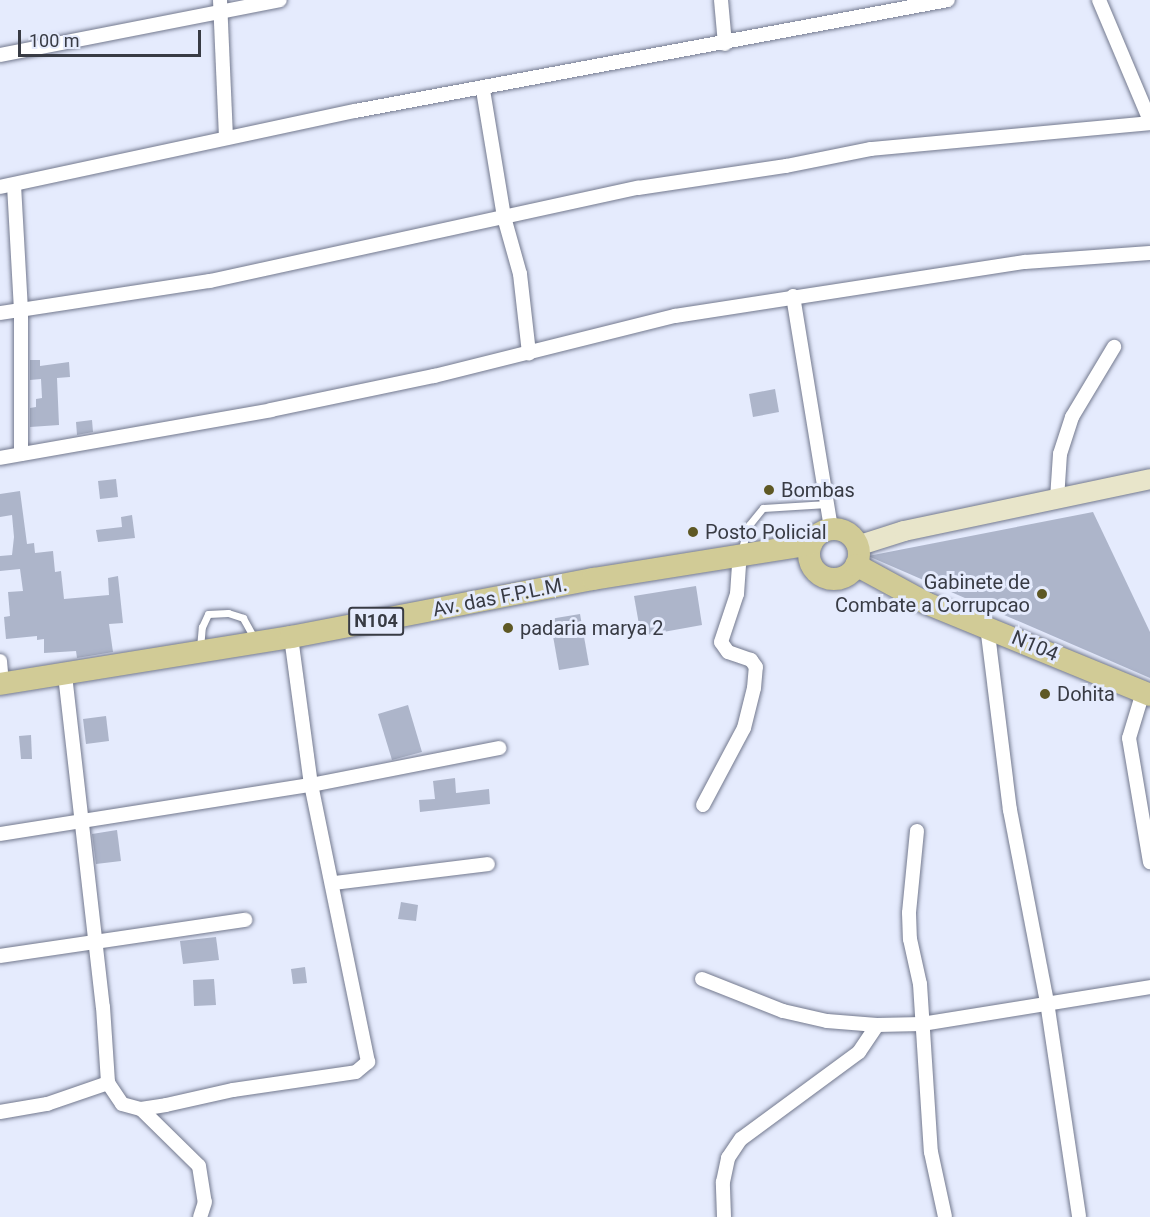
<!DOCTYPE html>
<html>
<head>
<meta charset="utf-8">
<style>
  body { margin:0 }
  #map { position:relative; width:1150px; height:1217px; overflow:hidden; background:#e5ebfd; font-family:Roboto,sans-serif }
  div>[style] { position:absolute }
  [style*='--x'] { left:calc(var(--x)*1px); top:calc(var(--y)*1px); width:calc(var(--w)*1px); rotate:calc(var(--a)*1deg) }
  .building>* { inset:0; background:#adb5ca }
  .roads { filter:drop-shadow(0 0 2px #73798e) drop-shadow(0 0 2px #73798e) }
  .lane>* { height:7px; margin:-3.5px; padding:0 3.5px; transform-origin:3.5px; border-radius:3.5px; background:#fff }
  .street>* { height:14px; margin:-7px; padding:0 7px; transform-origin:7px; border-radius:7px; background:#fff }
  .secondary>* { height:20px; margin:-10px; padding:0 10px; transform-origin:10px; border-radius:10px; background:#e8e5ca }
  .primary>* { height:22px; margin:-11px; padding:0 11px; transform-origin:11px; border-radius:11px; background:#d1cb96 }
  .primary>.ring { margin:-11px; padding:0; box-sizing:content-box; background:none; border:22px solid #d1cb96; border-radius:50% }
  .dots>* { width:16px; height:16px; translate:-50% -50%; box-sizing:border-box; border:3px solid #e5ebfd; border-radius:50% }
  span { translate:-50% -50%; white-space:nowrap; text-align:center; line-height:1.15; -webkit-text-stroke:6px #e5ebfd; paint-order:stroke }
  .shield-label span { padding:2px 4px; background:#e5ebfd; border:2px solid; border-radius:4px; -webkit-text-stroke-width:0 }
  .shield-label { font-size:18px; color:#383b44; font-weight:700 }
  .poi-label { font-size:20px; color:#383b44 }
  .left { translate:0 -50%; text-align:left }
  .right { translate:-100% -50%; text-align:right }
  .street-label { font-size:20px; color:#383b44 }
  .scale { position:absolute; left:18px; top:30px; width:183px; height:27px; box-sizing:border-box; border:3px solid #383b44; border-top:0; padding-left:8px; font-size:18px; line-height:21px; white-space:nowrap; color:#383b44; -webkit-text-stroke:4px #e5ebfd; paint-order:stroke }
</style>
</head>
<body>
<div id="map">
  <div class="building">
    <div style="clip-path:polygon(30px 360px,40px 360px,40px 366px,69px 362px,70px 377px,57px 378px,59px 425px,30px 427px,30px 408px,36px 407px,36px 399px,42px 398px,41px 379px,30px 380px)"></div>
    <div style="clip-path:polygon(775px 389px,779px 412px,753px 417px,749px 394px)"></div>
    <div style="clip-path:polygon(92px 420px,93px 432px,77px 435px,76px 422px)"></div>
    <div style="clip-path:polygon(116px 479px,118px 497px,100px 499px,98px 481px)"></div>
    <div style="clip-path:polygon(20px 491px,27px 544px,34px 543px,35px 553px,53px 551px,55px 572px,61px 571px,64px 599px,109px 595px,108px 578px,118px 576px,123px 623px,109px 624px,113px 652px,77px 658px,76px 651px,44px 653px,44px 639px,37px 640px,37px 636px,6px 639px,4px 617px,10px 616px,8px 592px,23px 591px,20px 569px,0 571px,0 556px,12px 555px,14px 537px,12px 515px,0 517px,0 494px)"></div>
    <div style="clip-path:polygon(1093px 512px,1150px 632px,1150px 678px,868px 556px)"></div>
    <div style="clip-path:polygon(132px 515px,135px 538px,98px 542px,96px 530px,122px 527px,121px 517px)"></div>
    <div style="clip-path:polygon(696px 586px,702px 625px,641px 636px,634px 596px)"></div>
    <div style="clip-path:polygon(580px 614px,589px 665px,559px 670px,550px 619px)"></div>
    <div style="clip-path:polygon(408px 705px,422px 752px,392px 760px,378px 714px)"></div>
    <div style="clip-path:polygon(106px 716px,109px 741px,86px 744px,83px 719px)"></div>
    <div style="clip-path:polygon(31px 735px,32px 759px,21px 759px,19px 736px)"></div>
    <div style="clip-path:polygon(455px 778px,456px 793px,489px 789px,490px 804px,420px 812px,419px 800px,435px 799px,433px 781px)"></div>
    <div style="clip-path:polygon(117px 830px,121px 861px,96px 864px,92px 834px)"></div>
    <div style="clip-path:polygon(401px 902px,418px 905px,416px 921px,398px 919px)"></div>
    <div style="clip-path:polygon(216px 937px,219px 960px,183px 964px,180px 941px)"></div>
    <div style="clip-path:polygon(305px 967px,307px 983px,293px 984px,291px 969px)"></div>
    <div style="clip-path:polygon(214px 979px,216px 1005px,194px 1006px,193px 980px)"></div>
  </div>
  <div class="roads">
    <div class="lane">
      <div style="--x:741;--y:551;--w:27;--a:-73"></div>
      <div style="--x:749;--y:525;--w:22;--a:-51"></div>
      <div style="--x:763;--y:508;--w:64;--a:-3.6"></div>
      <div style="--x:200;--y:648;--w:21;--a:-85"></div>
      <div style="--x:202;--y:627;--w:14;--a:-65"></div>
      <div style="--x:208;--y:614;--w:20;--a:-3"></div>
      <div style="--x:228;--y:613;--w:16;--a:18"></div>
      <div style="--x:243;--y:618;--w:23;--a:61"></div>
    </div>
    <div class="street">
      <div style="--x:220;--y:0;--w:138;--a:87.5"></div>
      <div style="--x:721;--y:0;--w:44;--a:84.8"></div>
      <div style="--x:1099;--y:0;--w:131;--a:67.1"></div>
      <div style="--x:0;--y:55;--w:285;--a:-11.1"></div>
      <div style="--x:483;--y:90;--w:129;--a:80.6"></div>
      <div style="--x:504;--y:217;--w:59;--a:74.3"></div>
      <div style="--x:520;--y:274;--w:80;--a:83.5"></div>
      <div style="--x:14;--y:185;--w:125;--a:86.8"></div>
      <div style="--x:21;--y:310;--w:144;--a:90"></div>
      <div style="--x:0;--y:187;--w:363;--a:-12.1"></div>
      <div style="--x:355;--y:111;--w:603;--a:-10.6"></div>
      <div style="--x:793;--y:296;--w:236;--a:80.7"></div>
      <div style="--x:0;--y:313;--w:212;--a:-8.7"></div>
      <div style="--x:210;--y:281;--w:438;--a:-12.3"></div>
      <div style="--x:638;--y:188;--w:150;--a:-8.5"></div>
      <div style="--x:786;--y:166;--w:87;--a:-11.3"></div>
      <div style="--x:871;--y:149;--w:280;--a:-5.3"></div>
      <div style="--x:0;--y:458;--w:275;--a:-10"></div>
      <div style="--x:271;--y:410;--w:167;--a:-11.8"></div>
      <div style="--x:434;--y:376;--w:248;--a:-14"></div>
      <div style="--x:675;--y:316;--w:354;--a:-8.8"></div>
      <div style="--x:1025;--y:262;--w:125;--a:-4.1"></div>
      <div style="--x:1057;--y:499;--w:45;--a:-86.2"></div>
      <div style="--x:1060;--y:454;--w:39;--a:-72"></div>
      <div style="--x:1072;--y:417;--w:82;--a:-59"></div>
      <div style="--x:987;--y:626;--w:185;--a:82.9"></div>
      <div style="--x:1010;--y:810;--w:196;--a:79.1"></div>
      <div style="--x:1047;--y:1002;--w:217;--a:81.5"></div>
      <div style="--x:0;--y:661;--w:23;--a:85"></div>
      <div style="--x:65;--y:675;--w:334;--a:83.5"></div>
      <div style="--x:103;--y:1007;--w:76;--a:86.2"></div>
      <div style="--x:108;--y:1083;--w:25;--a:56"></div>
      <div style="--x:122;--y:1104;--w:20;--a:15"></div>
      <div style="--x:141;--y:1109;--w:25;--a:-9"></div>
      <div style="--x:166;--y:1105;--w:69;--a:-12.6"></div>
      <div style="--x:233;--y:1090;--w:124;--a:-8.3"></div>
      <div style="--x:356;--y:1072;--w:16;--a:-40"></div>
      <div style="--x:368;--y:1062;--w:283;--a:-101.6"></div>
      <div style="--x:311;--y:785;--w:149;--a:-97.7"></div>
      <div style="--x:1143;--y:692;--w:48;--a:106.9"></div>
      <div style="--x:1129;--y:738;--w:126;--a:80.4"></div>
      <div style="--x:703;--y:805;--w:87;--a:-62"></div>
      <div style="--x:744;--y:728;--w:41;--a:-76"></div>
      <div style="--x:754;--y:688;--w:21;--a:-85"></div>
      <div style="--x:756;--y:667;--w:9;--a:-126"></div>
      <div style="--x:751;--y:660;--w:24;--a:-161"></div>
      <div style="--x:728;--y:652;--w:12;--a:-125"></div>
      <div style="--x:721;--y:642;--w:51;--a:-71.6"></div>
      <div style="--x:737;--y:594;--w:39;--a:-86"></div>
      <div style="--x:917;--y:831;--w:82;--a:95.6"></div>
      <div style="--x:909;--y:913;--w:26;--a:88"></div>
      <div style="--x:910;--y:939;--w:46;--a:77.5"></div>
      <div style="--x:920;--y:984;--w:168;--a:86.3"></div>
      <div style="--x:931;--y:1152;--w:66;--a:77.8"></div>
      <div style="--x:0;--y:834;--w:315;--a:-9"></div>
      <div style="--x:311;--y:785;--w:192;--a:-11.1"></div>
      <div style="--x:334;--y:883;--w:155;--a:-7"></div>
      <div style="--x:0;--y:956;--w:248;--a:-8.4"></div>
      <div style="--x:702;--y:979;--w:87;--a:21.6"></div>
      <div style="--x:783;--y:1011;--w:45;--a:12.8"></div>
      <div style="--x:827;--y:1021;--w:50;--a:4.6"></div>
      <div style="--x:877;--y:1025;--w:45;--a:-1.3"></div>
      <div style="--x:922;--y:1024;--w:231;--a:-9.2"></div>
      <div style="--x:141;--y:1109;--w:81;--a:44.5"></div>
      <div style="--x:199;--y:1166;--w:36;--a:81"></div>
      <div style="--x:205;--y:1202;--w:16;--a:108"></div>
      <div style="--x:0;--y:1112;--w:48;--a:-9.7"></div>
      <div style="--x:47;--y:1104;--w:65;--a:-19"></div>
      <div style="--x:724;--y:1217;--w:35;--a:-92"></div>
      <div style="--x:723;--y:1182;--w:25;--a:-78"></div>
      <div style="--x:728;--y:1158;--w:23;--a:-56"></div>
      <div style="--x:741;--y:1139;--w:147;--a:-36.4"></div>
      <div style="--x:859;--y:1052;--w:32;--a:-56"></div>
    </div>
    <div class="secondary">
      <div style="--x:857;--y:546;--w:49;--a:-17.7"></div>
      <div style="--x:904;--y:531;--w:251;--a:-11.9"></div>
    </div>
    <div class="primary">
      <div class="ring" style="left:809px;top:529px;width:28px;height:28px"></div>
      <div style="--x:856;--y:565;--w:80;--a:28.5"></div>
      <div style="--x:926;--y:603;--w:242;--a:22.3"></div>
      <div style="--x:0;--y:684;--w:295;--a:-9.2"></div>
      <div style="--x:291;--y:637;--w:308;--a:-10.9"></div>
      <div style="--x:593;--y:579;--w:221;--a:-9.1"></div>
    </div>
  </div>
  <div class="dots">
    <div style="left:769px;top:490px;background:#5e5824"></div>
    <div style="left:693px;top:532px;background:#5e5824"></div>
    <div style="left:1042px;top:594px;background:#5e5824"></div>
    <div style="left:508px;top:628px;background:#5e5824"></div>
    <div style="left:1045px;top:694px;background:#5e5824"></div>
  </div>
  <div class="shield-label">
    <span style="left:376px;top:621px">N104</span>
  </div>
  <div class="poi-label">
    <span class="left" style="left:781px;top:490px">Bombas</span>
    <span class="left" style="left:705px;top:532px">Posto Policial</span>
    <span class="right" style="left:1030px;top:594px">Gabinete de<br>Combate a Corrupcao</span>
    <span class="left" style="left:520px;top:628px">padaria marya 2</span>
    <span class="left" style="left:1057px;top:694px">Dohita</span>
  </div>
  <div class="street-label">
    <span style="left:500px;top:597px;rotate:-11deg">Av. das F.P.L.M.</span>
    <span style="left:1035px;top:646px;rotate:23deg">N104</span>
  </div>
  <div class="scale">100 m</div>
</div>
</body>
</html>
